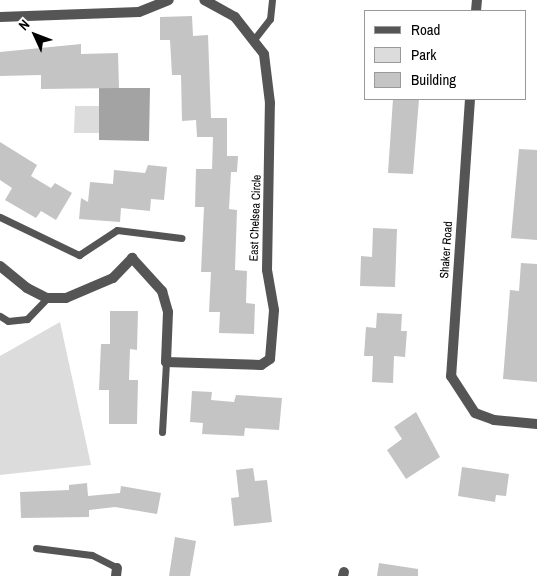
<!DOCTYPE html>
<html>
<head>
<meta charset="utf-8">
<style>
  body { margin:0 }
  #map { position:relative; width:537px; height:576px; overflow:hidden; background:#fff; font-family:"Archivo Narrow",sans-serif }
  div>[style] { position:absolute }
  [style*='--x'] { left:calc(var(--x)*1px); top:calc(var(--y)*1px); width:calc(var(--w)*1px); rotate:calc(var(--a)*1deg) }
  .green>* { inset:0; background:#dcdcdc }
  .water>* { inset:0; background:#a3a3a3 }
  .building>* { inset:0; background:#c4c4c4 }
  .lane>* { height:7px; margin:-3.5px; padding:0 3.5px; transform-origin:3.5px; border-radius:3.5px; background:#555 }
  .street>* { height:10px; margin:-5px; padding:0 5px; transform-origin:5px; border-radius:5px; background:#555 }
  span { translate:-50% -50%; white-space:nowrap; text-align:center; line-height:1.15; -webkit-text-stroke:5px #fff; paint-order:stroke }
  .street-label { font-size:12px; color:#000 }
  .legend { position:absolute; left:364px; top:10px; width:162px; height:90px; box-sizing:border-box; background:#fff; border:1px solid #999; margin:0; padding:6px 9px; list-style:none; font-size:15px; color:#000 }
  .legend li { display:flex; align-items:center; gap:10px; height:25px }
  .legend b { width:25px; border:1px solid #999 }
  .north { position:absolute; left:10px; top:10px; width:50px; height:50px; -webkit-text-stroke:4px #fff; paint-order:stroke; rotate:313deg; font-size:14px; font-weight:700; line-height:20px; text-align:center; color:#000 }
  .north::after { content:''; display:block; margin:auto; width:18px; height:22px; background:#000; clip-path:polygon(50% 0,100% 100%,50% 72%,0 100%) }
</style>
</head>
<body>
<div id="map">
  <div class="green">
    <div style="clip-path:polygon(75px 106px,99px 106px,99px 133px,74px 133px)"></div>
    <div style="clip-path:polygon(60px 322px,91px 465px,0 475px,0 356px)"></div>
  </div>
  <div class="water">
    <div style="clip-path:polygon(99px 88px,150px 88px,149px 141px,99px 140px)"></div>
  </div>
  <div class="building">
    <div style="clip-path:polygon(192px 16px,193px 36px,208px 35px,211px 118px,227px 118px,227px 156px,238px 156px,237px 172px,231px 172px,229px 209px,237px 210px,235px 270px,247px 271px,246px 303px,255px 304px,254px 334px,219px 333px,220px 312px,209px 312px,211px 272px,201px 272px,204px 207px,195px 207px,196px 169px,212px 169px,213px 137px,197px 137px,196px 120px,182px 121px,181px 75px,172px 75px,170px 40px,160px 40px,160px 17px)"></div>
    <div style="clip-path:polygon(81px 44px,81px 54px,118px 53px,119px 88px,41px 89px,41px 75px,0 76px,0 52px)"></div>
    <div style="clip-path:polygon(393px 99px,419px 99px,413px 174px,388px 173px)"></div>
    <div style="clip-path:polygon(0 142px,37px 165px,31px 176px,51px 188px,55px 183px,72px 193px,56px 220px,41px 211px,36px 218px,5px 200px,12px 188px,0 180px)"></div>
    <div style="clip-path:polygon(519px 149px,537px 150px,537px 240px,511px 238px)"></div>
    <div style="clip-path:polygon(148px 165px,167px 167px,164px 200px,151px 199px,150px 211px,121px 208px,120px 222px,79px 219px,81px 198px,88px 202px,90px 182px,113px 184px,114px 170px,145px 173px)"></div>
    <div style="clip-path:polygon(373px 228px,397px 229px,395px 287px,360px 286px,361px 256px,372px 257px)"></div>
    <div style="clip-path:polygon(521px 263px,537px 264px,537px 382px,503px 379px,510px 290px,519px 291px)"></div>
    <div style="clip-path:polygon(110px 311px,138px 311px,137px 350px,130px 349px,129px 380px,138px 380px,137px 424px,109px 424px,109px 390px,99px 390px,101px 344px,110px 344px)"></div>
    <div style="clip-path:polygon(377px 313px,402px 314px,401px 331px,407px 331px,405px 357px,394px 356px,393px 383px,372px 382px,373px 356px,364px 356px,366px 327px,376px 328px)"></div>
    <div style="clip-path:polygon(192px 391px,212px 392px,211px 400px,234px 402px,236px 395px,282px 398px,279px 430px,245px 428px,244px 436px,202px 434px,203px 423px,190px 422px)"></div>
    <div style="clip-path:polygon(416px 412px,440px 457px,406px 479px,387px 450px,402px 439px,394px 427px)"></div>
    <div style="clip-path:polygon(462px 467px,509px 474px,506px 496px,496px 495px,495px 502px,458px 496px)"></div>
    <div style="clip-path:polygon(253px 468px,255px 481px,267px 480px,272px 522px,234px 526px,231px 498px,239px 497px,236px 470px)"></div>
    <div style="clip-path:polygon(87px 483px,88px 496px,120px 493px,121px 486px,161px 493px,157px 514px,115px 507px,89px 510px,89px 517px,21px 518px,20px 492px,69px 490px,69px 485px)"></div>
    <div style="clip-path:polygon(175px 537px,196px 541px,190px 576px,169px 576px)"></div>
    <div style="clip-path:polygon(379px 563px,418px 569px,418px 576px,377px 576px)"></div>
  </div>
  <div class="lane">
    <div style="--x:255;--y:38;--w:24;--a:-52"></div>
    <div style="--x:270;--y:19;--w:19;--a:-84"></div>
    <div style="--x:0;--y:217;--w:88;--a:25.7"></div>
    <div style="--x:79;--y:255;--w:45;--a:-33.3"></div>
    <div style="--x:117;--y:230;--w:65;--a:7"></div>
    <div style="--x:0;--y:316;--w:9;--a:32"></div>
    <div style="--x:8;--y:321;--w:19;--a:-6"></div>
    <div style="--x:27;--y:319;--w:29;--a:-46"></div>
    <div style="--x:162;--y:432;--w:70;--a:-86.7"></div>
    <div style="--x:36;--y:548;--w:56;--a:7.1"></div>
    <div style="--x:92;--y:555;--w:28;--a:27"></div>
  </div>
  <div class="street">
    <div style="--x:476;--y:11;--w:11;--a:-85"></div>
    <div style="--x:0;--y:17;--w:139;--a:-2.1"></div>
    <div style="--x:139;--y:12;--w:32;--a:-22"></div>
    <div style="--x:470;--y:99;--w:278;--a:93.9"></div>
    <div style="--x:451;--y:376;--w:44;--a:57"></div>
    <div style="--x:475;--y:413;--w:20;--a:20"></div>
    <div style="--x:494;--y:420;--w:43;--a:5.3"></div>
    <div style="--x:0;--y:266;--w:35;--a:39"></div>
    <div style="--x:27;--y:288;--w:22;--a:27"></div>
    <div style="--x:47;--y:298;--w:19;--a:0"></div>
    <div style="--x:66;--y:298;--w:51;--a:-23.1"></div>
    <div style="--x:113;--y:278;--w:28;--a:-46"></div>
    <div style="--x:132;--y:258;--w:45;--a:47.7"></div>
    <div style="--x:162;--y:291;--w:22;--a:74"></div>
    <div style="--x:168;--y:312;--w:50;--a:92.3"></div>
    <div style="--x:166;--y:362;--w:95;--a:1.8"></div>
    <div style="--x:261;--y:365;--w:11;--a:-34"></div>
    <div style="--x:270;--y:359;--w:49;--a:-85.3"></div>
    <div style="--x:274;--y:310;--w:41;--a:-99.9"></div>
    <div style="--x:267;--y:270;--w:167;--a:-89"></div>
    <div style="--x:270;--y:103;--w:49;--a:-97"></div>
    <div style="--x:264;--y:54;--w:47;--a:-128.1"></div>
    <div style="--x:235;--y:17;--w:35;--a:-151"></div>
    <div style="--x:116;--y:576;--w:8;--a:-83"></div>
    <div style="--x:343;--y:576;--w:4;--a:-76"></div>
  </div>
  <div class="street-label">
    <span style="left:256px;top:218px;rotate:-88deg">East Chelsea Circle</span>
    <span style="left:447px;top:250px;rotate:-86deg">Shaker Road</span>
  </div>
  <ul class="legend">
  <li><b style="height:6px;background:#555"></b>Road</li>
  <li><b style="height:14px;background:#dcdcdc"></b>Park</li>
  <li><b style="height:14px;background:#c4c4c4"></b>Building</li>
  </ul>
  <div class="north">N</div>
</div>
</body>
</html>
